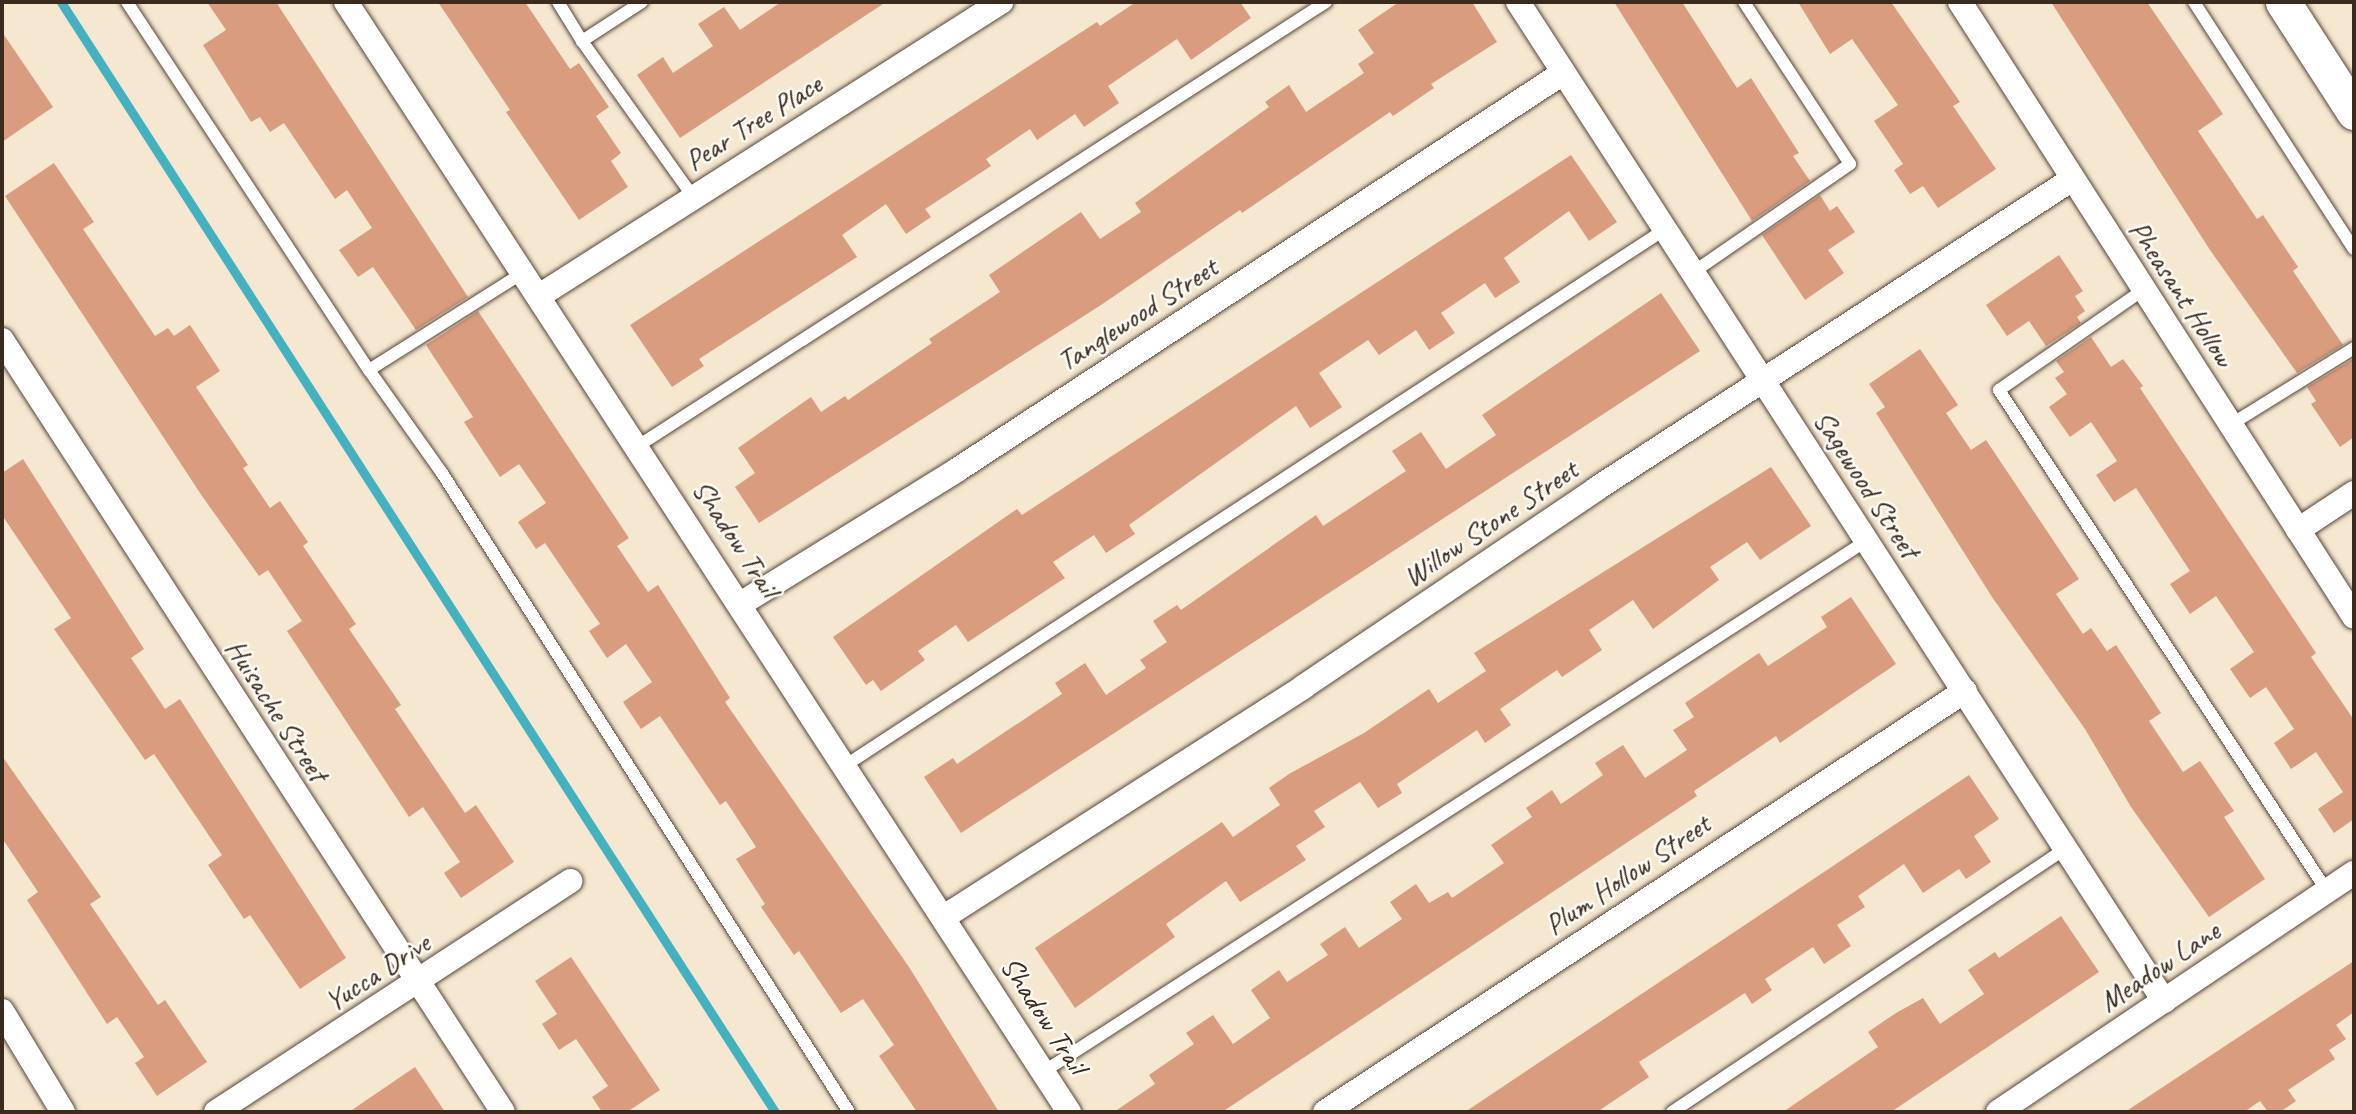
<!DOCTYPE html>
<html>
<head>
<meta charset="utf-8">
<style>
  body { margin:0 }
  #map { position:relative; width:2356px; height:1114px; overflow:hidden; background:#f5e7d0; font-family:Caveat,sans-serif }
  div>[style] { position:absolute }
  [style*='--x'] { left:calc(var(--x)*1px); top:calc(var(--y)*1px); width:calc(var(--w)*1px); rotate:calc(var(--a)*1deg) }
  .stream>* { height:9px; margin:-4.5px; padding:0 4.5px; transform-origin:4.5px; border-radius:4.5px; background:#44b1c1 }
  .building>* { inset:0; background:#d99c7f }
  .roads { filter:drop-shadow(0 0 2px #574639) drop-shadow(0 0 2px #574639) }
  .lane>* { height:12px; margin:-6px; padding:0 6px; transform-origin:6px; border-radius:6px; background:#fff }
  .street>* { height:24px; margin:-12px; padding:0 12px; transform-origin:12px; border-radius:12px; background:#fff }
  .secondary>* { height:35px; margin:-17.5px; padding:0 17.5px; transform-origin:17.5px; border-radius:17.5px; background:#fff }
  span { translate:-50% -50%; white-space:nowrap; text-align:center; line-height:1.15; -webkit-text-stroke:5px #fdfcf7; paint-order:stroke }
  .street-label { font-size:30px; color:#3b2a1e }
  .frame { position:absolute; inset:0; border:4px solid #3b2a1e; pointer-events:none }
</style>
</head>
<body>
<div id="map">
  <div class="stream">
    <div style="--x:61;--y:2;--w:1320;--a:57.25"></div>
  </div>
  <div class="building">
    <div style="clip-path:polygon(207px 2px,276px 2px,468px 297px,416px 330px,373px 267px,358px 277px,339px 250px,372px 228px,347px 190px,335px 199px,284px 123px,270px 132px,260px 117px,251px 122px,203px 45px,226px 30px)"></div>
    <div style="clip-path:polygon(438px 2px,525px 2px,570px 69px,579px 63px,609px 107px,596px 116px,621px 153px,611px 161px,628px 187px,579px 220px,506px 112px,510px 110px)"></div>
    <div style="clip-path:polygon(781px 2px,886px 2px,680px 138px,637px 75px,663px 57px,673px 73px,713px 46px,698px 24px,724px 7px,740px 30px)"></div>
    <div style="clip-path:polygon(1136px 2px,1240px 2px,1251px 18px,1191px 60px,1177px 39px,1108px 86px,1119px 103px,1084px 127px,1075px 114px,1037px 140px,1030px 129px,986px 159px,991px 166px,925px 209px,931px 217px,906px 234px,886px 204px,842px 235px,857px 257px,699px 359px,704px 366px,672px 387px,630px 325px,1097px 22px,1100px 26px)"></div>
    <div style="clip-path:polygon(1399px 2px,1472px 2px,1497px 42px,1431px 84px,1434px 88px,1393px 116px,1390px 112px,1242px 213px,1240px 210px,1101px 305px,759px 523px,735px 487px,755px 473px,738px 448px,811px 397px,821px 412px,845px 396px,848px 400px,932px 343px,929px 339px,1000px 292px,989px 275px,1081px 212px,1100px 239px,1141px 212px,1135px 203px,1269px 107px,1265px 102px,1289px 85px,1306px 112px,1364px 73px,1358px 64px,1374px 53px,1358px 30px)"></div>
    <div style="clip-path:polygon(1614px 2px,1682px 2px,1737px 88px,1751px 78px,1799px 153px,1793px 156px,1810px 181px,1752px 221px)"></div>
    <div style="clip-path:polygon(1798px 2px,1891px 2px,1960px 102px,1953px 106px,1996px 169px,1938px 208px,1923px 186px,1910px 194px,1894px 170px,1903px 164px,1874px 121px,1898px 105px,1852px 39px,1830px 54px)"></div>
    <div style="clip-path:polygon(2051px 2px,2147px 2px,2223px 114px,2198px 131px,2257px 219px,2263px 215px,2298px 267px,2293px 271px,2343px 345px,2297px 373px,2210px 250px)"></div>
    <div style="clip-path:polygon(2px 32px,53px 107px,2px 142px)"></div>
    <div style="clip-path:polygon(1571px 155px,1617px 222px,1589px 241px,1569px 211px,1504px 258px,1520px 282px,1495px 298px,1485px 283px,1441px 313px,1455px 333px,1429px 350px,1416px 330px,1379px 355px,1368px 340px,1319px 373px,1342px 407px,1310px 428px,1296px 406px,1129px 525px,1135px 534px,1106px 553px,1094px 535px,1053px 562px,1065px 578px,968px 642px,956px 625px,918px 651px,925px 660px,881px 691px,873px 680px,866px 685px,833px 637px,1017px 509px,1022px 515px)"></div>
    <div style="clip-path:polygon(54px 163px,94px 222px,83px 229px,155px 336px,168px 328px,174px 336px,190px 325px,220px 371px,196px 387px,248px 465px,243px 468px,270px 508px,280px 501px,308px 542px,303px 546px,356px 624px,349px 629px,401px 705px,395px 709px,465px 813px,476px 805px,514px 862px,461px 898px,444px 873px,460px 862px,423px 807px,409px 817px,287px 631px,302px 621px,268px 570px,259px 576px,202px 496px,5px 196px)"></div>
    <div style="clip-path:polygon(1820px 195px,1830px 211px,1837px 206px,1855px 232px,1828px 250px,1844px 273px,1805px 300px,1762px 235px)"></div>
    <div style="clip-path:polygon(2059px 255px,2083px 291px,2075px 296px,2085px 311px,2077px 317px,2081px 323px,2046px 346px,2029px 321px,2007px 336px,1986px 305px)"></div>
    <div style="clip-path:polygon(1661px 293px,1700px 351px,961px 833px,924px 777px,953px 758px,957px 764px,1062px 694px,1055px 683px,1085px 663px,1106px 695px,1146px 668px,1140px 660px,1167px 642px,1153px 621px,1177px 605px,1181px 610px,1316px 515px,1323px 526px,1406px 471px,1392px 451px,1421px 432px,1446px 469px,1496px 435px,1482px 415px)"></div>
    <div style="clip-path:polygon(478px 311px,629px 538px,617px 546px,648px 592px,658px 585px,730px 698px,725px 702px,909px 967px,999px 1112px,917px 1112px,879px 1056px,894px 1045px,863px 999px,841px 1013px,799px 951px,794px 955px,761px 907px,765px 904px,736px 859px,756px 847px,726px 801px,720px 805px,660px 716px,641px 729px,623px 702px,652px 682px,626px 644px,607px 658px,589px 631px,600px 624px,545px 543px,536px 549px,518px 522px,546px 503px,519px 464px,500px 477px,464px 422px,473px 417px,426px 345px)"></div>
    <div style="clip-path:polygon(2091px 337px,2111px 367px,2123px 359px,2143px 386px,2140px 388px,2316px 653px,2311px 657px,2354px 720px,2354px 819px,2334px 833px,2318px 809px,2343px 792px,2316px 752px,2291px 769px,2274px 743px,2294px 729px,2266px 687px,2250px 698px,2230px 669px,2254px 652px,2216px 596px,2190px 614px,2170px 584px,2190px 571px,2136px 488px,2114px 502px,2096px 475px,2117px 461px,2091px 422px,2070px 437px,2049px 407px,2067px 394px,2055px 378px,2064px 372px,2056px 361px)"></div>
    <div style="clip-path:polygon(1920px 349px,1958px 405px,1946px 413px,1971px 450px,1986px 440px,2079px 579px,2056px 594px,2083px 634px,2091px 628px,2107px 651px,2116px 645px,2161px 713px,2149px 721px,2183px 772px,2200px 761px,2234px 811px,2224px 817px,2265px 879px,2209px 917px,2131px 807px,2085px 729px,1992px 597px,1876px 413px,1885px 407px,1869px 384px)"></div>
    <div style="clip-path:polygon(2353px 359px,2354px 437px,2340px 447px,2311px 404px,2316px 401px,2307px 387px)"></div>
    <div style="clip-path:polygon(23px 459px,144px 649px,131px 658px,165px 709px,180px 699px,346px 958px,300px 989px,250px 915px,244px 919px,208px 865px,222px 855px,154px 754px,145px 760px,54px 629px,71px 618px,2px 515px,2px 473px)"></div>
    <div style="clip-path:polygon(1771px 467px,1811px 526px,1760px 560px,1747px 542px,1710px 567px,1719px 580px,1653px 629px,1633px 600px,1589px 630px,1602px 650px,1562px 677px,1557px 670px,1500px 709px,1511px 725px,1485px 743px,1477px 730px,1397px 784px,1402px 793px,1378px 808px,1360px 782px,1314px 811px,1325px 827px,1296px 846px,1306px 860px,1240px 902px,1226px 881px,1166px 924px,1175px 937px,1075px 1008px,1035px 948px,1222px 822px,1233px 837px,1280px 805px,1269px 788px,1289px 774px,1364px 733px,1429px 689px,1438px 703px,1486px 671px,1474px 653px)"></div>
    <div style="clip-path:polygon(1851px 597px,1896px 664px,1780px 743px,1776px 736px,1694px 791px,1697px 796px,1222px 1112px,1114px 1112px,1155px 1084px,1149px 1075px,1194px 1044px,1186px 1033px,1213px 1015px,1233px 1044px,1270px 1018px,1251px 990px,1279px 970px,1287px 982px,1328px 955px,1320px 944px,1345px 927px,1359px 948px,1402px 919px,1390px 902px,1416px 884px,1429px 903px,1448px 892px,1452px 898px,1504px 863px,1491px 845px,1532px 817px,1526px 808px,1552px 790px,1561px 804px,1603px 775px,1595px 763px,1623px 745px,1645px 778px,1687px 750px,1673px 730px,1694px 717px,1685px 703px,1759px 653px,1768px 666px,1827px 627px,1821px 617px)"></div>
    <div style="clip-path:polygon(2px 756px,101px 897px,90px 904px,158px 1005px,165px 1000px,207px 1062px,157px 1096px,135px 1063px,144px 1057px,117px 1017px,107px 1024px,27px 900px,38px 892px,2px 838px)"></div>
    <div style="clip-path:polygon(1969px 775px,1999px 819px,1974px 836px,1991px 862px,1966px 879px,1959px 869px,1923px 893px,1904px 864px,1858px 896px,1865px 907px,1837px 925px,1851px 946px,1824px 964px,1813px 947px,1765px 979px,1772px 990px,1752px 1004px,1745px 993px,1639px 1062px,1649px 1077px,1597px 1112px,1465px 1112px)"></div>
    <div style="clip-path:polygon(2061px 916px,2099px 972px,1891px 1112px,1783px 1112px,1878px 1047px,1868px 1032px,1896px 1013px,1923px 998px,1940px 1024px,1984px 994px,1968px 970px,1995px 952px,1999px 958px)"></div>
    <div style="clip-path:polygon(571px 957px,660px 1090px,627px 1112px,602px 1112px,592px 1097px,608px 1086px,576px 1039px,559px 1050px,542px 1024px,557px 1014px,535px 981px)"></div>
    <div style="clip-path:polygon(2354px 961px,2354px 1012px,2336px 1025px,2346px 1039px,2329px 1050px,2335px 1059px,2288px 1090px,2296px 1101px,2280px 1112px,2268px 1112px,2260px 1101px,2244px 1112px,2125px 1112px)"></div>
    <div style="clip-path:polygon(415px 1067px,445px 1112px,349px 1112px)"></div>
  </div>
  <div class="roads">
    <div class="lane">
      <div style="--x:127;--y:2;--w:440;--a:56.7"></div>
      <div style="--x:369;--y:370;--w:126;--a:54.7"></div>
      <div style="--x:442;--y:473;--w:758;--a:57.51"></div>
      <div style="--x:558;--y:2;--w:46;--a:58.4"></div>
      <div style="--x:642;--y:2;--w:72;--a:147"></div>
      <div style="--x:582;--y:41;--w:193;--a:54.5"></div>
      <div style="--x:2194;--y:2;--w:294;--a:57.1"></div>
      <div style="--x:1692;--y:273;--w:192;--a:-34.6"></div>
      <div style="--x:1850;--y:164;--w:194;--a:-123.2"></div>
      <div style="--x:2143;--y:290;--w:175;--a:145.2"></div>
      <div style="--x:1999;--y:390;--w:599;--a:56.79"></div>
      <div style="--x:369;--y:370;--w:183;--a:-32.3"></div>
      <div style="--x:2230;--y:425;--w:146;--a:-31.8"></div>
      <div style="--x:638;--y:446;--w:819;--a:-32.84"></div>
      <div style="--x:846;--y:765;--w:977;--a:-33.19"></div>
      <div style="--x:1043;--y:1072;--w:979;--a:-32.83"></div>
      <div style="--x:1672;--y:1112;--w:474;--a:-33.8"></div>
    </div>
    <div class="street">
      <div style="--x:346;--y:2;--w:1325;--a:56.92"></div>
      <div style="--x:1518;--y:2;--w:1190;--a:57.11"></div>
      <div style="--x:1960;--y:2;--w:730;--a:57.35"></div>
      <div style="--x:539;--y:296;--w:548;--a:-32.47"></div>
      <div style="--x:2;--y:340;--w:920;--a:57.02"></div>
      <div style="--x:2298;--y:530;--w:67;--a:-33.5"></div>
      <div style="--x:742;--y:603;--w:253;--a:-31.7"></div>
      <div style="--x:957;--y:470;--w:724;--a:-33.23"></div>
      <div style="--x:944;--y:917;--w:426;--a:-32.6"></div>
      <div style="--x:1303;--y:687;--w:354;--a:-34"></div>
      <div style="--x:1596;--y:489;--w:567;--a:-33.05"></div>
      <div style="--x:2;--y:1011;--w:118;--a:58.9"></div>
      <div style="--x:216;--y:1112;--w:423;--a:-33.1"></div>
      <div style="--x:1325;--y:1112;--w:766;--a:-33.34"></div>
      <div style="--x:1998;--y:1112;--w:429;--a:-33.9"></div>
    </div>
    <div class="secondary">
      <div style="--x:2283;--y:2;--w:131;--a:57.2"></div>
    </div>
  </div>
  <div class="street-label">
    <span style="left:753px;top:122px;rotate:-32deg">Pear Tree Place</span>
    <span style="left:2182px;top:293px;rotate:57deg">Pheasant Hollow</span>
    <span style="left:1137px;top:314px;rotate:-33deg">Tanglewood Street</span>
    <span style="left:1867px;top:484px;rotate:57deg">Sagewood Street</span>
    <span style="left:1490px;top:523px;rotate:-34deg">Willow Stone Street</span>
    <span style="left:736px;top:538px;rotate:57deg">Shadow Trail</span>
    <span style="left:277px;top:710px;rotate:57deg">Huisache Street</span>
    <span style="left:1627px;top:874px;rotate:-34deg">Plum Hollow Street</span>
    <span style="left:2159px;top:966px;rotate:-34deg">Meadow Lane</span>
    <span style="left:377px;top:972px;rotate:-33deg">Yucca Drive</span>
    <span style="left:1044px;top:1015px;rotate:57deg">Shadow Trail</span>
  </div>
  <div class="frame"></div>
</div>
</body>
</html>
